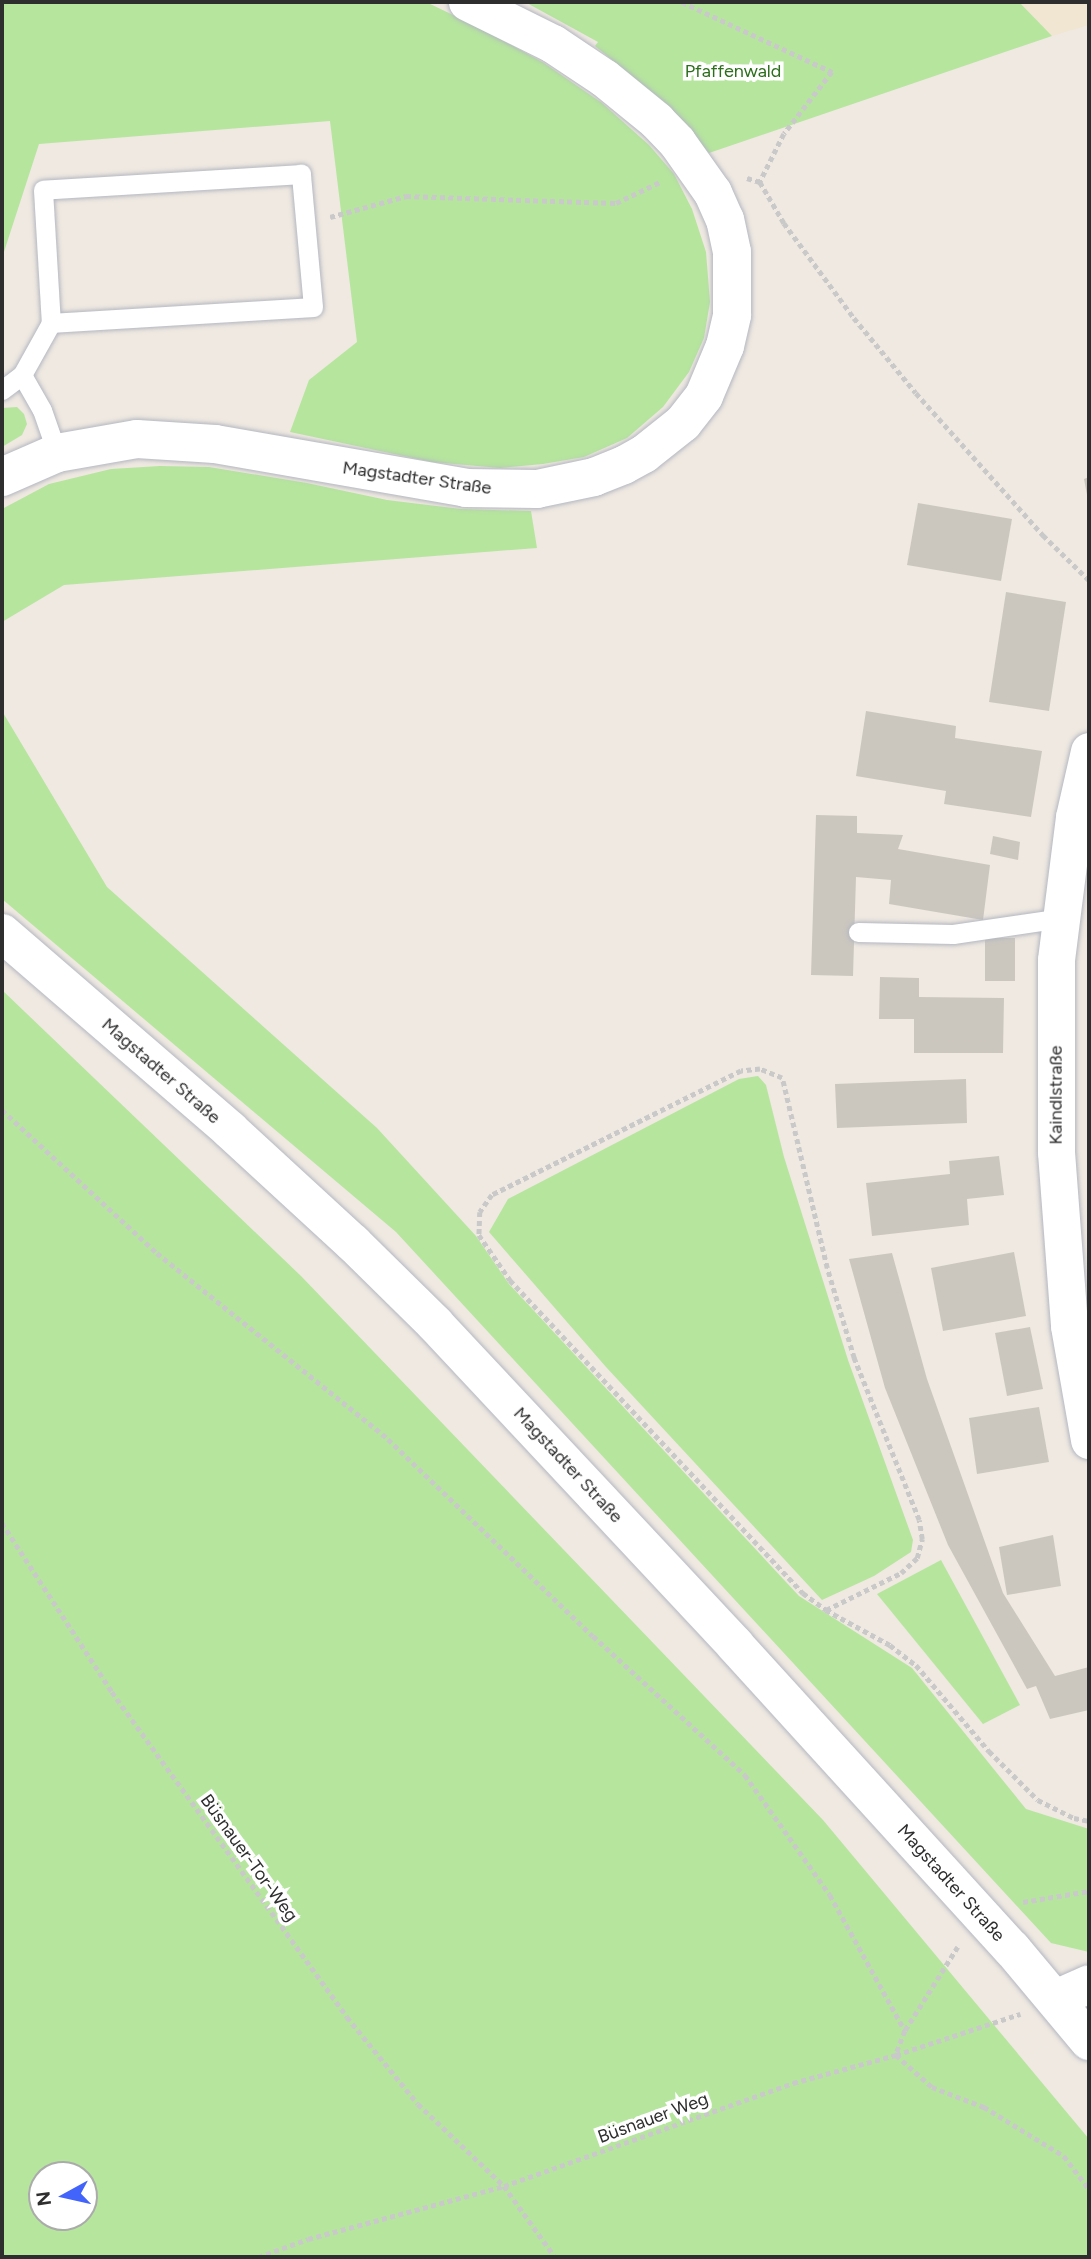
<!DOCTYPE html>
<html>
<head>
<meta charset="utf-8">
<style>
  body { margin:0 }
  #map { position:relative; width:1091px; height:2259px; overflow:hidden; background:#efe9e1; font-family:Figtree,sans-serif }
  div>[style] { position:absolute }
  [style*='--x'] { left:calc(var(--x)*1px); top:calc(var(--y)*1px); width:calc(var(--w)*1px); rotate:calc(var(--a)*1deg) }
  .education>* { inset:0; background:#f0e6d1 }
  .green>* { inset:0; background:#b6e59e }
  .building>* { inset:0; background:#cbc7bf }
  .path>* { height:4.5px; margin-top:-2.25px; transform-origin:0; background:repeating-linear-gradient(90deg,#c9c9c9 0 5px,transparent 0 8.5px) }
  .roads { filter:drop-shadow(0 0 2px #b4b7c1) drop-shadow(0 0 2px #b4b7c1) }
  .service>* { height:19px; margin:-9.5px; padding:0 9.5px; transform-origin:9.5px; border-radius:9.5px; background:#fff }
  .minor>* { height:37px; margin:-18.5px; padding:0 18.5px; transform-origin:18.5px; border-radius:18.5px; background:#fff }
  .tertiary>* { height:38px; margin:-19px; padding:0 19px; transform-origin:19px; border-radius:19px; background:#fff }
  .secondary>* { height:38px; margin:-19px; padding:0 19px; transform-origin:19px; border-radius:19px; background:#fff }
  span { translate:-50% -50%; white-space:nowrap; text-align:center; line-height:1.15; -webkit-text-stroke:7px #fff; paint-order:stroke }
  .park-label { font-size:18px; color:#2c6e1b }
  .street-label { font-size:18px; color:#2e2e2e }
  .frame { position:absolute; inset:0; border:4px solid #2e2e2e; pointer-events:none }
  .north { position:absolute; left:28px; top:2161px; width:70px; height:70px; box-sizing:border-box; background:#fff; border:2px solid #ababab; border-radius:50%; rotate:262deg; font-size:19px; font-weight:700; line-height:28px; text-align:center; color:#2e2e2e }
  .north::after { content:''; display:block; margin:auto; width:24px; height:32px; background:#4264fb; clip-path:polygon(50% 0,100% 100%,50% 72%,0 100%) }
</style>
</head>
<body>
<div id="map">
  <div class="education">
    <div style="clip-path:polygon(1019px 2px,1089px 2px,1089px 25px,1052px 36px)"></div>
  </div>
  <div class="green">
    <div style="clip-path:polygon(2px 2px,426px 2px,478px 27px,544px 63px,602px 103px,649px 145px,674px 174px,692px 209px,706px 252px,710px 302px,704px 338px,689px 372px,663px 407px,627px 438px,584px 457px,543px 464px,500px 468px,432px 462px,290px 432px,309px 380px,357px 342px,330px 121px,39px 144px,2px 258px)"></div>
    <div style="clip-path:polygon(525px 2px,1019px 2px,1052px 36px,709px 153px,668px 105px,595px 46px,598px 42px)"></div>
    <div style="clip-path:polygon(17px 407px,24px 414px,27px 424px,22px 435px,2px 447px,2px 408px)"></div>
    <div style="clip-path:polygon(160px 466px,209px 467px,307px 483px,387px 500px,461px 509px,531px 511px,537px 548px,64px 585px,2px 622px,2px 509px,49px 484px,111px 469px)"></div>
    <div style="clip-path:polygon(2px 711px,107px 887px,377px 1128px,476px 1236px,509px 1284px,799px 1596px,912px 1668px,1026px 1809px,1089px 1829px,1089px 1952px,1051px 1943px,396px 1232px,2px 899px)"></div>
    <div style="clip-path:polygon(evenodd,2px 990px,301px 1276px,823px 1820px,1089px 2139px,1089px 2257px,2px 2257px,2px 990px,42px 2175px,84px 2175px,84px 2217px,42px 2217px,42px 2175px)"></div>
    <div style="clip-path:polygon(758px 1076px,766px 1085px,784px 1157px,848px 1360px,913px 1540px,911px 1552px,874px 1576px,822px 1600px,606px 1367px,489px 1232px,508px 1199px,739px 1079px)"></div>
    <div style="clip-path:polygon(941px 1560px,1020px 1705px,983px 1724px,877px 1594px)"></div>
  </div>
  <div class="building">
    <div style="clip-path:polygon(1089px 477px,1089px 500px,1088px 500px,1084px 479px)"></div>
    <div style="clip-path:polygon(918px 503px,1012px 519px,1001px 581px,907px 565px)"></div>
    <div style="clip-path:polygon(1006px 592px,1066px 602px,1049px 711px,989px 702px)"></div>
    <div style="clip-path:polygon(866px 711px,956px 726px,955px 738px,1042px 751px,1031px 817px,944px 804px,946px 791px,856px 776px)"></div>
    <div style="clip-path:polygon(816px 815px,857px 816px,857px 833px,903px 835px,898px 849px,990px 865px,983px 920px,889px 904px,891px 880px,856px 877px,853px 976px,811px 975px)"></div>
    <div style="clip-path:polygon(993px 836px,1020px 842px,1018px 860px,990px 854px)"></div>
    <div style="clip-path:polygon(985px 938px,1015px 938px,1015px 981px,985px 981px)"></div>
    <div style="clip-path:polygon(880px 977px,919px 978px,919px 997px,1004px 998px,1003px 1053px,914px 1053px,914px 1019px,879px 1019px)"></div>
    <div style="clip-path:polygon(966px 1079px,967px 1123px,837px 1128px,835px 1084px)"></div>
    <div style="clip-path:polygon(999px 1156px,1004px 1195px,967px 1199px,969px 1225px,872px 1236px,866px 1183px,950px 1174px,949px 1161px)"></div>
    <div style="clip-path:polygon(1014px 1252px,1026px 1316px,943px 1331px,931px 1268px)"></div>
    <div style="clip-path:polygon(892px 1253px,927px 1379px,1003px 1593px,1055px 1676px,1089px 1667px,1089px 1710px,1050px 1719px,1036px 1686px,1027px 1689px,948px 1545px,885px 1388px,849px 1259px)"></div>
    <div style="clip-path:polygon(1030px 1327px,1043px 1389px,1007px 1396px,995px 1333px)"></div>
    <div style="clip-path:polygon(1039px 1407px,1049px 1462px,977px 1474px,969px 1418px)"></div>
    <div style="clip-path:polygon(1053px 1535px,1061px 1586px,1007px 1595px,999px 1547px)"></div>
  </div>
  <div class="path">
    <div style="--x:682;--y:2;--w:166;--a:25"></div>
    <div style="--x:832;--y:72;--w:78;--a:127.7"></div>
    <div style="--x:784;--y:134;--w:54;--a:116.6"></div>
    <div style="--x:747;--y:178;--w:14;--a:17"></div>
    <div style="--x:760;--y:182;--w:48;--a:59.7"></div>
    <div style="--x:784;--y:223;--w:118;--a:53.6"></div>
    <div style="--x:854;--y:318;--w:97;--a:50.4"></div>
    <div style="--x:916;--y:393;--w:191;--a:48.2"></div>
    <div style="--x:1043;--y:535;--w:64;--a:44.4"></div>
    <div style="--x:330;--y:217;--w:79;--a:-15.4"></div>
    <div style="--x:406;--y:196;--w:210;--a:1.9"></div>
    <div style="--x:616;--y:203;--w:49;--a:-25.5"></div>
    <div style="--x:2;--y:1110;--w:211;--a:42.7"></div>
    <div style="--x:157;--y:1253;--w:297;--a:38.8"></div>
    <div style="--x:388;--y:1439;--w:284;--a:43.9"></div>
    <div style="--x:593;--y:1636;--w:206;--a:42.4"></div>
    <div style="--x:745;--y:1775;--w:147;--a:54.7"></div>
    <div style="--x:830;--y:1895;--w:155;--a:61.1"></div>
    <div style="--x:2;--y:1523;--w:202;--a:56.9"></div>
    <div style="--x:112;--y:1692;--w:401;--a:54.1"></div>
    <div style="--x:347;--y:2017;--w:112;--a:50.8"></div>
    <div style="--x:418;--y:2104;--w:119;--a:43.6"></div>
    <div style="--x:504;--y:2186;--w:87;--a:54.3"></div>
    <div style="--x:826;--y:1610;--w:84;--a:-26.3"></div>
    <div style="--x:901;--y:1573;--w:22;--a:-43"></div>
    <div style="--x:917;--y:1558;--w:20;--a:-75"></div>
    <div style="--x:922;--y:1539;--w:19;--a:-99"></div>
    <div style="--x:919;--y:1520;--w:175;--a:-111.9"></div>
    <div style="--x:854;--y:1358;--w:94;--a:-106.7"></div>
    <div style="--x:827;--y:1268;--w:195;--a:-103.3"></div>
    <div style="--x:782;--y:1078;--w:24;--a:-158"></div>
    <div style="--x:760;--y:1069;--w:19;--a:174"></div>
    <div style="--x:741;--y:1071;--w:278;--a:153.5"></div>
    <div style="--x:492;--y:1195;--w:21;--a:125"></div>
    <div style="--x:480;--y:1212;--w:23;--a:92"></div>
    <div style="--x:479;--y:1235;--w:55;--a:55.4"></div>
    <div style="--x:510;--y:1280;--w:429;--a:46.9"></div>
    <div style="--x:803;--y:1593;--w:29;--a:36"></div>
    <div style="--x:826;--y:1610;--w:73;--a:28.7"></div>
    <div style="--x:890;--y:1645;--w:33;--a:38"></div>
    <div style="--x:916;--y:1665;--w:113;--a:49.7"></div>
    <div style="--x:989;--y:1751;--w:69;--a:45"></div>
    <div style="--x:1038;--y:1800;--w:40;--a:26.6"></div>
    <div style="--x:1074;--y:1818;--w:15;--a:11"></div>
    <div style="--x:1023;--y:1902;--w:67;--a:-9.5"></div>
    <div style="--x:958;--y:1947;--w:99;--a:122.2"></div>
    <div style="--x:905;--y:2031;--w:26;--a:111"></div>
    <div style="--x:896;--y:2055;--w:48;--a:41.6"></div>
    <div style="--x:932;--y:2087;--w:56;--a:21"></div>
    <div style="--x:984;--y:2107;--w:94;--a:31.5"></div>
    <div style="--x:1064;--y:2156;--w:41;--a:52.9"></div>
    <div style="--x:258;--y:2257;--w:53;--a:-19.8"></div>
    <div style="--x:308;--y:2239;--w:203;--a:-15.1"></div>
    <div style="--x:504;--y:2186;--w:307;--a:-19.6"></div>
    <div style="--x:793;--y:2083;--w:107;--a:-15.2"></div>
    <div style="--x:896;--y:2055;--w:131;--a:-18.3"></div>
  </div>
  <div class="roads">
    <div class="service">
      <div style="--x:22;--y:375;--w:40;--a:60.3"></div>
      <div style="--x:42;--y:410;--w:46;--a:70.8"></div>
      <div style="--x:2;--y:390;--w:25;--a:-37"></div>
      <div style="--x:22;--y:375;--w:60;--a:-60.9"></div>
      <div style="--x:51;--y:323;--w:262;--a:-3.5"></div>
      <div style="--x:313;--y:307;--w:134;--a:-95.2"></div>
      <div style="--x:301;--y:174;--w:258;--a:176.5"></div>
      <div style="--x:43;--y:190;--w:133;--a:86.6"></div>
      <div style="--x:858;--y:932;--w:95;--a:1.2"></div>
      <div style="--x:953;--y:934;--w:109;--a:-8.4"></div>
    </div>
    <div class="minor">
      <div style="--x:1089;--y:751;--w:68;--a:102.8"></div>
      <div style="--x:1074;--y:817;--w:144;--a:97.2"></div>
      <div style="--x:1056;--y:960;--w:192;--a:90"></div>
      <div style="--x:1056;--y:1152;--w:174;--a:85.7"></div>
      <div style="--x:1069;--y:1326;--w:116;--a:80"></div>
    </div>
    <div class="tertiary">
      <div style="--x:1056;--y:1999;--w:36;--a:-24"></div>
    </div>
    <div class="secondary">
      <div style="--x:2;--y:477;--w:60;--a:-23.6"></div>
      <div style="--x:57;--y:453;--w:81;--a:-9.9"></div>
      <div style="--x:137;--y:439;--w:78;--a:3.7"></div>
      <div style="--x:215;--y:444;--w:255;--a:9.9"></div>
      <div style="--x:466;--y:488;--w:71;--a:0.8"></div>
      <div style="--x:537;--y:489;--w:58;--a:-11.9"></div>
      <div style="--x:594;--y:477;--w:32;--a:-22"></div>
      <div style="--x:624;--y:465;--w:23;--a:-29"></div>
      <div style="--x:644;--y:454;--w:50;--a:-38.5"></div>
      <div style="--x:683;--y:423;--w:34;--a:-52"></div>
      <div style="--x:704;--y:396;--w:54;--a:-67.2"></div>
      <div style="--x:725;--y:346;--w:32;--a:-77"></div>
      <div style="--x:732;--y:315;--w:63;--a:-90"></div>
      <div style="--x:732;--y:252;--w:33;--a:-102"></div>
      <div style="--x:725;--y:220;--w:30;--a:-114"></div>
      <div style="--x:713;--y:193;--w:62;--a:-125.2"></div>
      <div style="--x:677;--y:142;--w:29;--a:-134"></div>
      <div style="--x:657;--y:121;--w:68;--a:-140.9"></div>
      <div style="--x:604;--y:78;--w:61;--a:-146.3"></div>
      <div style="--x:553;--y:44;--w:95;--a:-153.7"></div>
      <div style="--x:2;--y:933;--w:301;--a:40.8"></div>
      <div style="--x:230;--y:1130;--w:167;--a:42.6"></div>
      <div style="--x:353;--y:1243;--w:115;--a:44.6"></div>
      <div style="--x:435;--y:1324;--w:439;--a:46.9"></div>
      <div style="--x:735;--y:1645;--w:411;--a:47.7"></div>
      <div style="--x:1012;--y:1949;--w:120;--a:50.1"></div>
    </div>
  </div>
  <div class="park-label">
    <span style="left:733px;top:71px">Pfaffenwald</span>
  </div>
  <div class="street-label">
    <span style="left:417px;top:478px;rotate:8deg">Magstadter Straße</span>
    <span style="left:161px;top:1071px;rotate:41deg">Magstadter Straße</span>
    <span style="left:1056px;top:1095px;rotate:-90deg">Kaindlstraße</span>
    <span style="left:568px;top:1465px;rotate:47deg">Magstadter Straße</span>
    <span style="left:249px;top:1858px;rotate:54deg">Büsnauer-Tor-Weg</span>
    <span style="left:951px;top:1883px;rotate:48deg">Magstadter Straße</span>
    <span style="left:653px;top:2118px;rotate:-20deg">Büsnauer Weg</span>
  </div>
  <div class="frame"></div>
  <div class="north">N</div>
</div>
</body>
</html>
